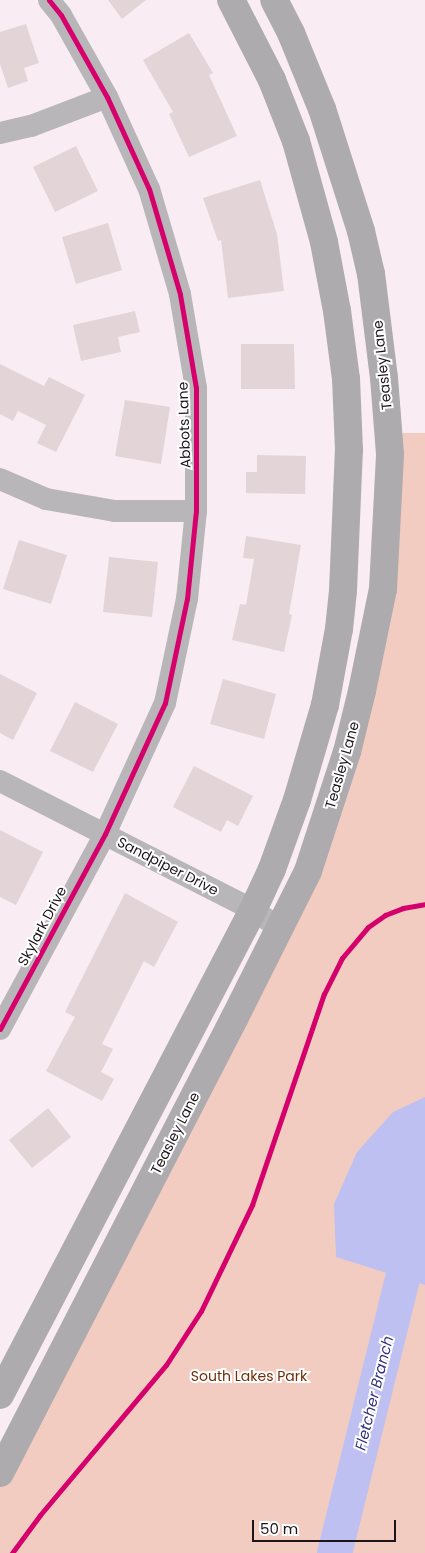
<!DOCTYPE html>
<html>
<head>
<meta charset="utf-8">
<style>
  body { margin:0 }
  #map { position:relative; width:425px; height:1553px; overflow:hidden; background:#f9ecf3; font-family:Poppins,sans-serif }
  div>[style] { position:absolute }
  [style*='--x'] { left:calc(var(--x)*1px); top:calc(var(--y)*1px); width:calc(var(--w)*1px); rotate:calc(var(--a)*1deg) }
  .green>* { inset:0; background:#f2ccc1 }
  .water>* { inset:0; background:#bec0f2 }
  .river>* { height:35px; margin:-17.5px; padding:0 17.5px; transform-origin:17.5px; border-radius:17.5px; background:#bec0f2 }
  .building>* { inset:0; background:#e3d4d8 }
  .street>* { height:22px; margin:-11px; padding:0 11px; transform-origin:11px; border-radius:11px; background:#b9b6b9 }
  .secondary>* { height:28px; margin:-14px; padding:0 14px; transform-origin:14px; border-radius:14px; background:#aeabae }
  .cycleway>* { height:5px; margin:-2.5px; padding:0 2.5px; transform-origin:2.5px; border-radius:2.5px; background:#d6006c }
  span { translate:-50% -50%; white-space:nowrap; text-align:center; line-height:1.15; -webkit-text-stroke:4px #fff; paint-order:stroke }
  .street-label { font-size:14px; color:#1d151a }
  .park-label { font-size:14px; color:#6f2e09 }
  .water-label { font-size:15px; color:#33317f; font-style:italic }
  .scale { position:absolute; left:252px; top:1520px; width:144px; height:22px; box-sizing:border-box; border:2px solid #1d151a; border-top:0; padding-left:6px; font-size:15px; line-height:18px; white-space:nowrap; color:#1d151a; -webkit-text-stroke:4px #fff; paint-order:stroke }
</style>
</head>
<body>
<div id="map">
  <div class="green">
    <div style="clip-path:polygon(388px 433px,425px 433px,425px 1553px,0 1553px,0 1479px,280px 928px,383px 589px)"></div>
  </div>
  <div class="water">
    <div style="clip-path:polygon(425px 1097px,425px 1285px,336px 1257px,334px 1204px,357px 1152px,393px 1112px)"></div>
  </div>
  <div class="river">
    <div style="--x:334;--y:1553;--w:304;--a:-76.1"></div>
    <div style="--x:407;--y:1258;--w:26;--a:-47"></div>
  </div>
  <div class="building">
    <div style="clip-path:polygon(108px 0,146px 0,122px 19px)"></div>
    <div style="clip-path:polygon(26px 24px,39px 63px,24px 68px,28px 81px,8px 88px,0 64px,0 32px)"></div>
    <div style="clip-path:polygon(189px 33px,213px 73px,209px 75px,237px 136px,189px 157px,169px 114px,173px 112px,143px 60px)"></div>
    <div style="clip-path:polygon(76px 146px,98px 191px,55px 212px,33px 167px)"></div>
    <div style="clip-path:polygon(260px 180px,277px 234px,284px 291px,228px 298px,221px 240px,218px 241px,203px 198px)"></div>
    <div style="clip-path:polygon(108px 223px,122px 270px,76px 284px,62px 237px)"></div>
    <div style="clip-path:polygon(135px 311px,140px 332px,118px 337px,121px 352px,81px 361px,73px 325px)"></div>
    <div style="clip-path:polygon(241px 344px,294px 344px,295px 389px,241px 389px)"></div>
    <div style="clip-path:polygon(0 364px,44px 386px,49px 377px,85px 395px,56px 452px,37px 443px,46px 425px,18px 411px,13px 421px,0 414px)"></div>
    <div style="clip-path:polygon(125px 400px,170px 407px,161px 464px,115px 456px)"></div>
    <div style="clip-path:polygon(257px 455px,306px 456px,305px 494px,246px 493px,246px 472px,257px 472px)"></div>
    <div style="clip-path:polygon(246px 536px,301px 545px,289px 614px,292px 615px,284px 652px,232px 640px,240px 604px,246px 605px,254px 559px,243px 558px)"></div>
    <div style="clip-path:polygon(19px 540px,67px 555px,51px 604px,3px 589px)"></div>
    <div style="clip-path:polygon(109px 557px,158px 562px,152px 617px,103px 612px)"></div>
    <div style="clip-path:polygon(0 674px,37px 693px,13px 740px,0 733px)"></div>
    <div style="clip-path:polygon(223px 679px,276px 694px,264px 739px,210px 724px)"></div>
    <div style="clip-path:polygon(75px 702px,118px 724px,93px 772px,50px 751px)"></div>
    <div style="clip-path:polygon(194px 766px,253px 796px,238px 826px,227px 820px,221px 832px,173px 807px)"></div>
    <div style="clip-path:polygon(0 830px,43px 852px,16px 905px,0 897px)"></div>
    <div style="clip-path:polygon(125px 893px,178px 922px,154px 967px,144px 961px,102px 1044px,113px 1049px,101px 1072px,114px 1079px,102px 1101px,46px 1071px,75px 1017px,65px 1012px)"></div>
    <div style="clip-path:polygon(48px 1108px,71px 1137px,32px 1168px,9px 1140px)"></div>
  </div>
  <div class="street">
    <div style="--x:0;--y:133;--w:32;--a:-13"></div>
    <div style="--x:31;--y:126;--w:81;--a:-20.9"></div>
    <div style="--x:0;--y:479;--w:50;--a:23.5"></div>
    <div style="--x:46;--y:499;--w:70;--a:9.9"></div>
    <div style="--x:115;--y:511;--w:81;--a:0"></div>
    <div style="--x:0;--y:781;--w:284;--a:27"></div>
    <div style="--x:253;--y:910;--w:32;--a:34"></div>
    <div style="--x:0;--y:1029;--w:221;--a:-61.7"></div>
    <div style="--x:105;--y:834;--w:144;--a:-65.4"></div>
    <div style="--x:165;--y:703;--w:106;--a:-78.1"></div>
    <div style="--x:187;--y:599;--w:88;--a:-84.2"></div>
    <div style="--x:196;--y:511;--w:123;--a:-90"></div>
    <div style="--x:196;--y:388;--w:95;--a:-99.7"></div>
    <div style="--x:180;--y:294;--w:109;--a:-106.4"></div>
    <div style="--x:149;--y:189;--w:101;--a:-114.5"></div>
    <div style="--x:107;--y:97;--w:94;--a:-119.3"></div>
    <div style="--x:61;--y:15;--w:19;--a:-129"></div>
  </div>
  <div class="secondary">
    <div style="--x:0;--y:1395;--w:547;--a:-62.45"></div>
    <div style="--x:253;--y:910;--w:45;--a:-65.1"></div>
    <div style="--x:272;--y:869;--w:73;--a:-70.1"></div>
    <div style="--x:297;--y:800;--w:99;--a:-73.6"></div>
    <div style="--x:325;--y:705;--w:77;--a:-79.6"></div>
    <div style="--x:339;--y:629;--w:38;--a:-84"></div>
    <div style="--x:343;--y:591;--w:141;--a:-87.6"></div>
    <div style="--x:349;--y:450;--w:71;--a:-92.4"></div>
    <div style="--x:346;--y:379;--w:69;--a:-97.5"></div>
    <div style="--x:337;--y:311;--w:70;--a:-100.7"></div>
    <div style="--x:324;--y:242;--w:105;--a:-105.5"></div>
    <div style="--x:296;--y:141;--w:66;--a:-111.5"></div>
    <div style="--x:272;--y:80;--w:90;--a:-117.1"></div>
    <div style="--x:0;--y:1473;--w:513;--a:-62.74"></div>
    <div style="--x:235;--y:1017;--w:163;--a:-63.4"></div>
    <div style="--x:308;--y:871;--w:125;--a:-71.9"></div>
    <div style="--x:347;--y:752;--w:63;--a:-76.2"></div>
    <div style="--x:362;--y:691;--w:104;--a:-78.4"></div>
    <div style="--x:383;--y:589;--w:135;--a:-87"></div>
    <div style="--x:390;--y:454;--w:76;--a:-94.5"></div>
    <div style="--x:384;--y:378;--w:105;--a:-97.1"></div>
    <div style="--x:371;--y:274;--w:44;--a:-103.1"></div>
    <div style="--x:361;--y:231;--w:128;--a:-107.7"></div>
    <div style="--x:322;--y:109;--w:82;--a:-112.2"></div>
    <div style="--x:291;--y:33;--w:37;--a:-117"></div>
  </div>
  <div class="cycleway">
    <div style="--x:0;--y:1029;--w:221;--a:-61.7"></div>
    <div style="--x:105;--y:834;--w:144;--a:-65.4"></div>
    <div style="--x:165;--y:703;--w:106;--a:-78.1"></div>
    <div style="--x:187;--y:599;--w:88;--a:-84.2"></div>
    <div style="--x:196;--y:511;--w:123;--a:-90"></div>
    <div style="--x:196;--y:388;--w:95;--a:-99.7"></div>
    <div style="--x:180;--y:294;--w:109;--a:-106.4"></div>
    <div style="--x:149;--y:189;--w:101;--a:-114.5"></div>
    <div style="--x:107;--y:97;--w:94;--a:-119.3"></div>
    <div style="--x:61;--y:15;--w:19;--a:-129"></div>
    <div style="--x:12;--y:1553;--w:47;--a:-53.6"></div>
    <div style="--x:40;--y:1515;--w:196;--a:-50"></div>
    <div style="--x:166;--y:1365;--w:64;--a:-57.1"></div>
    <div style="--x:201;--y:1311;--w:118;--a:-64.3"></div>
    <div style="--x:252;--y:1205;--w:223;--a:-71.2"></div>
    <div style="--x:324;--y:994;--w:40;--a:-63.4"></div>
    <div style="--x:342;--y:958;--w:40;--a:-50"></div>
    <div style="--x:368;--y:927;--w:21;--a:-35"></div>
    <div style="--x:385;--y:915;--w:19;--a:-21"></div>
    <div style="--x:403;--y:908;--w:22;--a:-10"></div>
  </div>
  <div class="street-label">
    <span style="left:382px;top:365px;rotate:-96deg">Teasley Lane</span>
    <span style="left:184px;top:425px;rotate:-92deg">Abbots Lane</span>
    <span style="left:342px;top:765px;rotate:-74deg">Teasley Lane</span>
    <span style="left:168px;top:866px;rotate:27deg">Sandpiper Drive</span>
    <span style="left:42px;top:926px;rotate:-62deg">Skylark Drive</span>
    <span style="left:175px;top:1133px;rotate:-63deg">Teasley Lane</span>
  </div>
  <div class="park-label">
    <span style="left:249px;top:1376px">South Lakes Park</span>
  </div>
  <div class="water-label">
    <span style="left:374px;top:1393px;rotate:-76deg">Fletcher Branch</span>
  </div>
  <div class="scale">50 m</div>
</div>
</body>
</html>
